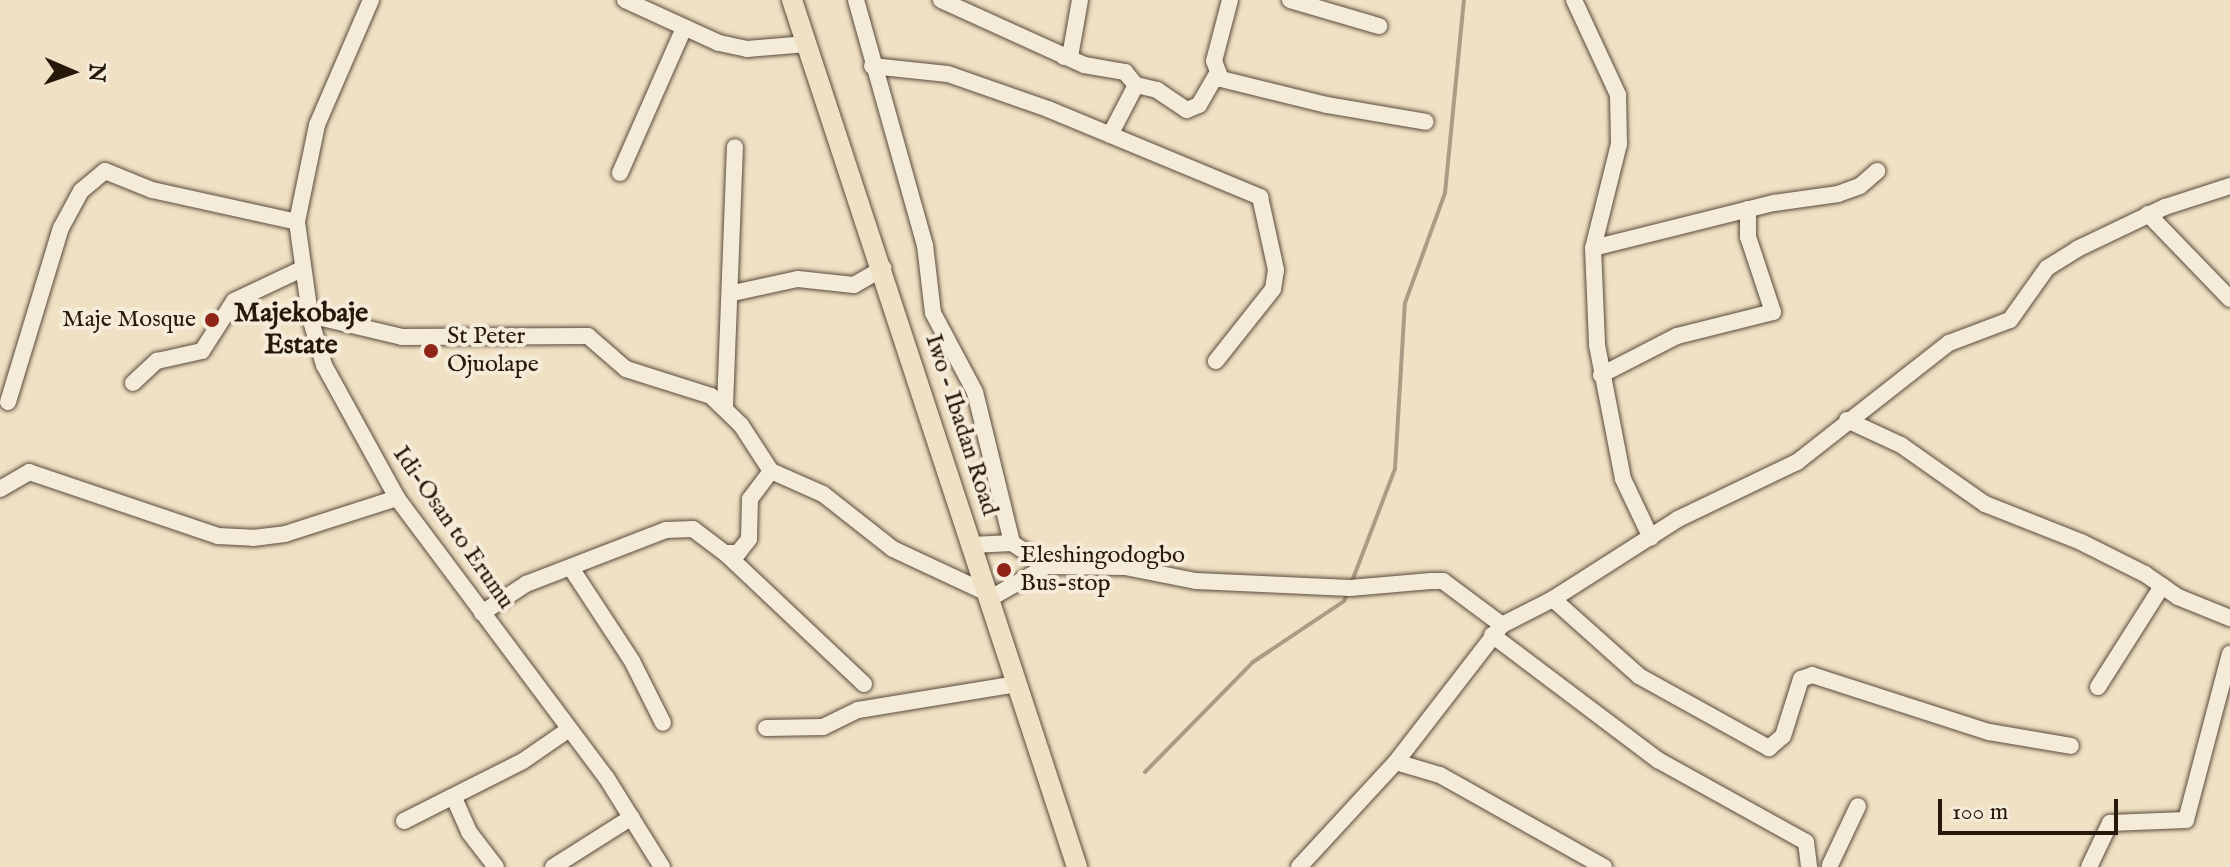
<!DOCTYPE html>
<html>
<head>
<meta charset="utf-8">
<style>
  body { margin:0 }
  #map { position:relative; width:2230px; height:867px; overflow:hidden; background:#f0e0c4; font-family:"IM FELL English",serif }
  div>[style] { position:absolute }
  [style*='--x'] { left:calc(var(--x)*1px); top:calc(var(--y)*1px); width:calc(var(--w)*1px); rotate:calc(var(--a)*1deg) }
  .stream>* { height:4px; margin:-2px; padding:0 2px; transform-origin:2px; border-radius:2px; background:#ab9c85 }
  .roads { filter:drop-shadow(0 0 2px #584b3a) drop-shadow(0 0 2px #584b3a) }
  .minor>* { height:16px; margin:-8px; padding:0 8px; transform-origin:8px; border-radius:8px; background:#f5ebd9 }
  .major>* { height:20px; margin:-10px; padding:0 10px; transform-origin:10px; border-radius:10px; background:#f0e0c4 }
  .dots>* { width:22px; height:22px; translate:-50% -50%; box-sizing:border-box; border:4px solid #f5ebd9; border-radius:50% }
  span { translate:-50% -50%; white-space:nowrap; text-align:center; line-height:1.15; -webkit-text-stroke:8px #f5ebd9; paint-order:stroke }
  .poi-label { font-size:24px; color:#26190c }
  .right { translate:-100% -50%; text-align:right }
  .left { translate:0 -50%; text-align:left }
  .street-label { font-size:24px; color:#26190c }
  .quarter-label { font-size:28px; color:#26190c; font-weight:700 }
  .north { position:absolute; left:32px; top:32px; width:80px; height:80px; -webkit-text-stroke:6px #f5ebd9; paint-order:stroke; rotate:92deg; font-size:22px; font-weight:700; line-height:32px; text-align:center; color:#26190c }
  .north::after { content:''; display:block; margin:auto; width:28px; height:36px; background:#26190c; clip-path:polygon(50% 0,100% 100%,50% 72%,0 100%) }
  .scale { position:absolute; left:1938px; top:799px; width:180px; height:36px; box-sizing:border-box; border:4px solid #26190c; border-top:0; padding-left:10px; font-size:24px; line-height:28px; white-space:nowrap; color:#26190c; -webkit-text-stroke:6px #f5ebd9; paint-order:stroke }
</style>
</head>
<body>
<div id="map">
  <div class="stream">
    <div style="--x:1351;--y:584;--w:123;--a:-69.1"></div>
    <div style="--x:1395;--y:469;--w:166;--a:-86.6"></div>
    <div style="--x:1405;--y:303;--w:117;--a:-70"></div>
    <div style="--x:1445;--y:193;--w:194;--a:-84.4"></div>
    <div style="--x:1145;--y:772;--w:154;--a:-45.5"></div>
    <div style="--x:1253;--y:662;--w:110;--a:-33.8"></div>
    <div style="--x:1344;--y:601;--w:10;--a:-66"></div>
  </div>
  <div class="roads">
    <div class="minor">
      <div style="--x:371;--y:0;--w:136;--a:113.4"></div>
      <div style="--x:317;--y:125;--w:99;--a:101.7"></div>
      <div style="--x:297;--y:222;--w:100;--a:82"></div>
      <div style="--x:311;--y:321;--w:46;--a:73.5"></div>
      <div style="--x:324;--y:365;--w:152;--a:61.2"></div>
      <div style="--x:397;--y:498;--w:349;--a:53.2"></div>
      <div style="--x:606;--y:777;--w:106;--a:58.1"></div>
      <div style="--x:625;--y:0;--w:103;--a:24.6"></div>
      <div style="--x:719;--y:43;--w:29;--a:12"></div>
      <div style="--x:747;--y:49;--w:60;--a:-4.8"></div>
      <div style="--x:856;--y:0;--w:255;--a:74.3"></div>
      <div style="--x:925;--y:245;--w:68;--a:83.3"></div>
      <div style="--x:933;--y:313;--w:89;--a:62"></div>
      <div style="--x:975;--y:392;--w:155;--a:76.2"></div>
      <div style="--x:941;--y:0;--w:157;--a:24.4"></div>
      <div style="--x:1084;--y:65;--w:42;--a:9.7"></div>
      <div style="--x:1125;--y:72;--w:17;--a:50"></div>
      <div style="--x:1136;--y:85;--w:22;--a:13"></div>
      <div style="--x:1157;--y:90;--w:36;--a:34"></div>
      <div style="--x:1187;--y:110;--w:13;--a:-23"></div>
      <div style="--x:1199;--y:105;--w:38;--a:-60"></div>
      <div style="--x:1230;--y:0;--w:63;--a:104.7"></div>
      <div style="--x:1214;--y:61;--w:19;--a:69"></div>
      <div style="--x:1221;--y:79;--w:109;--a:13.8"></div>
      <div style="--x:1327;--y:105;--w:100;--a:9.7"></div>
      <div style="--x:1290;--y:0;--w:93;--a:16.3"></div>
      <div style="--x:1574;--y:0;--w:105;--a:65.1"></div>
      <div style="--x:1618;--y:95;--w:49;--a:88.8"></div>
      <div style="--x:1619;--y:144;--w:107;--a:104"></div>
      <div style="--x:1593;--y:248;--w:97;--a:87.6"></div>
      <div style="--x:1597;--y:345;--w:136;--a:79"></div>
      <div style="--x:1623;--y:479;--w:65;--a:64.6"></div>
      <div style="--x:1064;--y:57;--w:9;--a:-41"></div>
      <div style="--x:1071;--y:51;--w:52;--a:-80"></div>
      <div style="--x:872;--y:66;--w:76;--a:6"></div>
      <div style="--x:948;--y:74;--w:106;--a:19.3"></div>
      <div style="--x:1048;--y:109;--w:230;--a:22.5"></div>
      <div style="--x:1260;--y:197;--w:75;--a:77.6"></div>
      <div style="--x:1276;--y:270;--w:19;--a:99"></div>
      <div style="--x:1273;--y:289;--w:92;--a:128.4"></div>
      <div style="--x:1110;--y:135;--w:56;--a:-62.5"></div>
      <div style="--x:620;--y:173;--w:156;--a:-66.2"></div>
      <div style="--x:2148;--y:214;--w:118;--a:46"></div>
      <div style="--x:1593;--y:248;--w:187;--a:-14"></div>
      <div style="--x:1774;--y:203;--w:65;--a:-8"></div>
      <div style="--x:1838;--y:194;--w:23;--a:-20"></div>
      <div style="--x:1860;--y:186;--w:23;--a:-41"></div>
      <div style="--x:733;--y:293;--w:66;--a:-12.2"></div>
      <div style="--x:798;--y:279;--w:56;--a:6.1"></div>
      <div style="--x:854;--y:285;--w:34;--a:-30"></div>
      <div style="--x:309;--y:315;--w:96;--a:13.3"></div>
      <div style="--x:402;--y:337;--w:186;--a:-0.3"></div>
      <div style="--x:588;--y:336;--w:50;--a:41"></div>
      <div style="--x:626;--y:369;--w:89;--a:17.6"></div>
      <div style="--x:711;--y:396;--w:42;--a:44"></div>
      <div style="--x:741;--y:425;--w:55;--a:56.9"></div>
      <div style="--x:771;--y:471;--w:57;--a:23.9"></div>
      <div style="--x:823;--y:494;--w:89;--a:38.2"></div>
      <div style="--x:893;--y:549;--w:104;--a:25.1"></div>
      <div style="--x:1601;--y:375;--w:85;--a:-27.2"></div>
      <div style="--x:1677;--y:336;--w:99;--a:-14"></div>
      <div style="--x:1773;--y:312;--w:79;--a:-108.4"></div>
      <div style="--x:1748;--y:237;--w:28;--a:-90"></div>
      <div style="--x:133;--y:383;--w:33;--a:-43"></div>
      <div style="--x:157;--y:361;--w:46;--a:-12.5"></div>
      <div style="--x:202;--y:351;--w:59;--a:-57.4"></div>
      <div style="--x:234;--y:301;--w:75;--a:-25.2"></div>
      <div style="--x:8;--y:402;--w:182;--a:-73.1"></div>
      <div style="--x:61;--y:228;--w:42;--a:-61.6"></div>
      <div style="--x:81;--y:191;--w:31;--a:-40"></div>
      <div style="--x:105;--y:171;--w:51;--a:22"></div>
      <div style="--x:152;--y:190;--w:148;--a:12.4"></div>
      <div style="--x:725;--y:406;--w:259;--a:-87.8"></div>
      <div style="--x:1847;--y:420;--w:60;--a:24.8"></div>
      <div style="--x:1901;--y:445;--w:103;--a:35.1"></div>
      <div style="--x:1985;--y:504;--w:103;--a:21.6"></div>
      <div style="--x:2081;--y:542;--w:72;--a:26.6"></div>
      <div style="--x:2145;--y:574;--w:40;--a:34.9"></div>
      <div style="--x:2178;--y:597;--w:56;--a:22"></div>
      <div style="--x:0;--y:489;--w:34;--a:-30"></div>
      <div style="--x:29;--y:472;--w:200;--a:18.7"></div>
      <div style="--x:218;--y:536;--w:35;--a:3"></div>
      <div style="--x:253;--y:538;--w:32;--a:-7"></div>
      <div style="--x:285;--y:534;--w:118;--a:-17.8"></div>
      <div style="--x:972;--y:545;--w:40;--a:-2.9"></div>
      <div style="--x:1012;--y:543;--w:42;--a:33.3"></div>
      <div style="--x:725;--y:553;--w:191;--a:43.3"></div>
      <div style="--x:571;--y:568;--w:111;--a:56.7"></div>
      <div style="--x:632;--y:661;--w:69;--a:63.4"></div>
      <div style="--x:989;--y:599;--w:67;--a:-29.6"></div>
      <div style="--x:1047;--y:566;--w:78;--a:0.7"></div>
      <div style="--x:1125;--y:567;--w:72;--a:11.2"></div>
      <div style="--x:1196;--y:581;--w:154;--a:2.6"></div>
      <div style="--x:1350;--y:588;--w:81;--a:-4.9"></div>
      <div style="--x:1431;--y:581;--w:12;--a:0"></div>
      <div style="--x:1443;--y:581;--w:74;--a:36.7"></div>
      <div style="--x:1553;--y:599;--w:115;--a:41.8"></div>
      <div style="--x:1639;--y:676;--w:149;--a:29"></div>
      <div style="--x:1769;--y:748;--w:18;--a:-41"></div>
      <div style="--x:1783;--y:736;--w:60;--a:-72.5"></div>
      <div style="--x:1801;--y:679;--w:12;--a:-20"></div>
      <div style="--x:1812;--y:675;--w:186;--a:17.9"></div>
      <div style="--x:1989;--y:732;--w:83;--a:9.7"></div>
      <div style="--x:482;--y:613;--w:53;--a:-33.4"></div>
      <div style="--x:526;--y:584;--w:150;--a:-21.1"></div>
      <div style="--x:666;--y:530;--w:27;--a:-2"></div>
      <div style="--x:693;--y:529;--w:40;--a:37"></div>
      <div style="--x:725;--y:553;--w:13;--a:0"></div>
      <div style="--x:738;--y:553;--w:18;--a:-52"></div>
      <div style="--x:749;--y:539;--w:40;--a:-88.6"></div>
      <div style="--x:750;--y:499;--w:35;--a:-53"></div>
      <div style="--x:1492;--y:635;--w:208;--a:37"></div>
      <div style="--x:1658;--y:760;--w:169;--a:29"></div>
      <div style="--x:1806;--y:842;--w:25;--a:83"></div>
      <div style="--x:2098;--y:687;--w:120;--a:-57.6"></div>
      <div style="--x:766;--y:728;--w:57;--a:-1"></div>
      <div style="--x:823;--y:727;--w:39;--a:-26"></div>
      <div style="--x:858;--y:710;--w:161;--a:-9.3"></div>
      <div style="--x:1396;--y:762;--w:46;--a:16.5"></div>
      <div style="--x:1440;--y:775;--w:188;--a:29.3"></div>
      <div style="--x:454;--y:798;--w:37;--a:66"></div>
      <div style="--x:469;--y:832;--w:44;--a:52.4"></div>
      <div style="--x:404;--y:821;--w:133;--a:-26.8"></div>
      <div style="--x:523;--y:761;--w:55;--a:-34.6"></div>
      <div style="--x:1830;--y:865;--w:65;--a:-64.6"></div>
      <div style="--x:553;--y:867;--w:93;--a:-32.3"></div>
      <div style="--x:1299;--y:867;--w:143;--a:-47.3"></div>
      <div style="--x:1396;--y:762;--w:173;--a:-52.3"></div>
      <div style="--x:1502;--y:625;--w:57;--a:-27"></div>
      <div style="--x:1553;--y:599;--w:148;--a:-32.6"></div>
      <div style="--x:1678;--y:519;--w:132;--a:-25.6"></div>
      <div style="--x:1797;--y:462;--w:193;--a:-38.1"></div>
      <div style="--x:1949;--y:343;--w:65;--a:-20.7"></div>
      <div style="--x:2010;--y:320;--w:64;--a:-54.6"></div>
      <div style="--x:2047;--y:268;--w:36;--a:-32"></div>
      <div style="--x:2077;--y:249;--w:98;--a:-25.5"></div>
      <div style="--x:2165;--y:207;--w:68;--a:-17.9"></div>
      <div style="--x:2089;--y:867;--w:49;--a:-64.5"></div>
      <div style="--x:2110;--y:823;--w:76;--a:-2.3"></div>
      <div style="--x:2186;--y:820;--w:172;--a:-75.2"></div>
    </div>
    <div class="major">
      <div style="--x:792;--y:0;--w:913;--a:71.8"></div>
    </div>
  </div>
  <div class="dots">
    <div style="left:212px;top:320px;background:#8f2418"></div>
    <div style="left:431px;top:351px;background:#8f2418"></div>
    <div style="left:1004px;top:570px;background:#8f2418"></div>
  </div>
  <div class="poi-label">
    <span class="right" style="left:196px;top:320px">Maje Mosque</span>
    <span class="left" style="left:447px;top:351px">St Peter<br>Ojuolape</span>
    <span class="left" style="left:1020px;top:570px">Eleshingodogbo<br>Bus-stop</span>
  </div>
  <div class="street-label">
    <span style="left:961px;top:425px;rotate:72deg">Iwo - Ibadan Road</span>
    <span style="left:453px;top:528px;rotate:55deg">Idi-Osan to Erumu</span>
  </div>
  <div class="quarter-label">
    <span style="left:301px;top:330px">Majekobaje<br>Estate</span>
  </div>
  <div class="north">N</div>
  <div class="scale">100 m</div>
</div>
</body>
</html>
